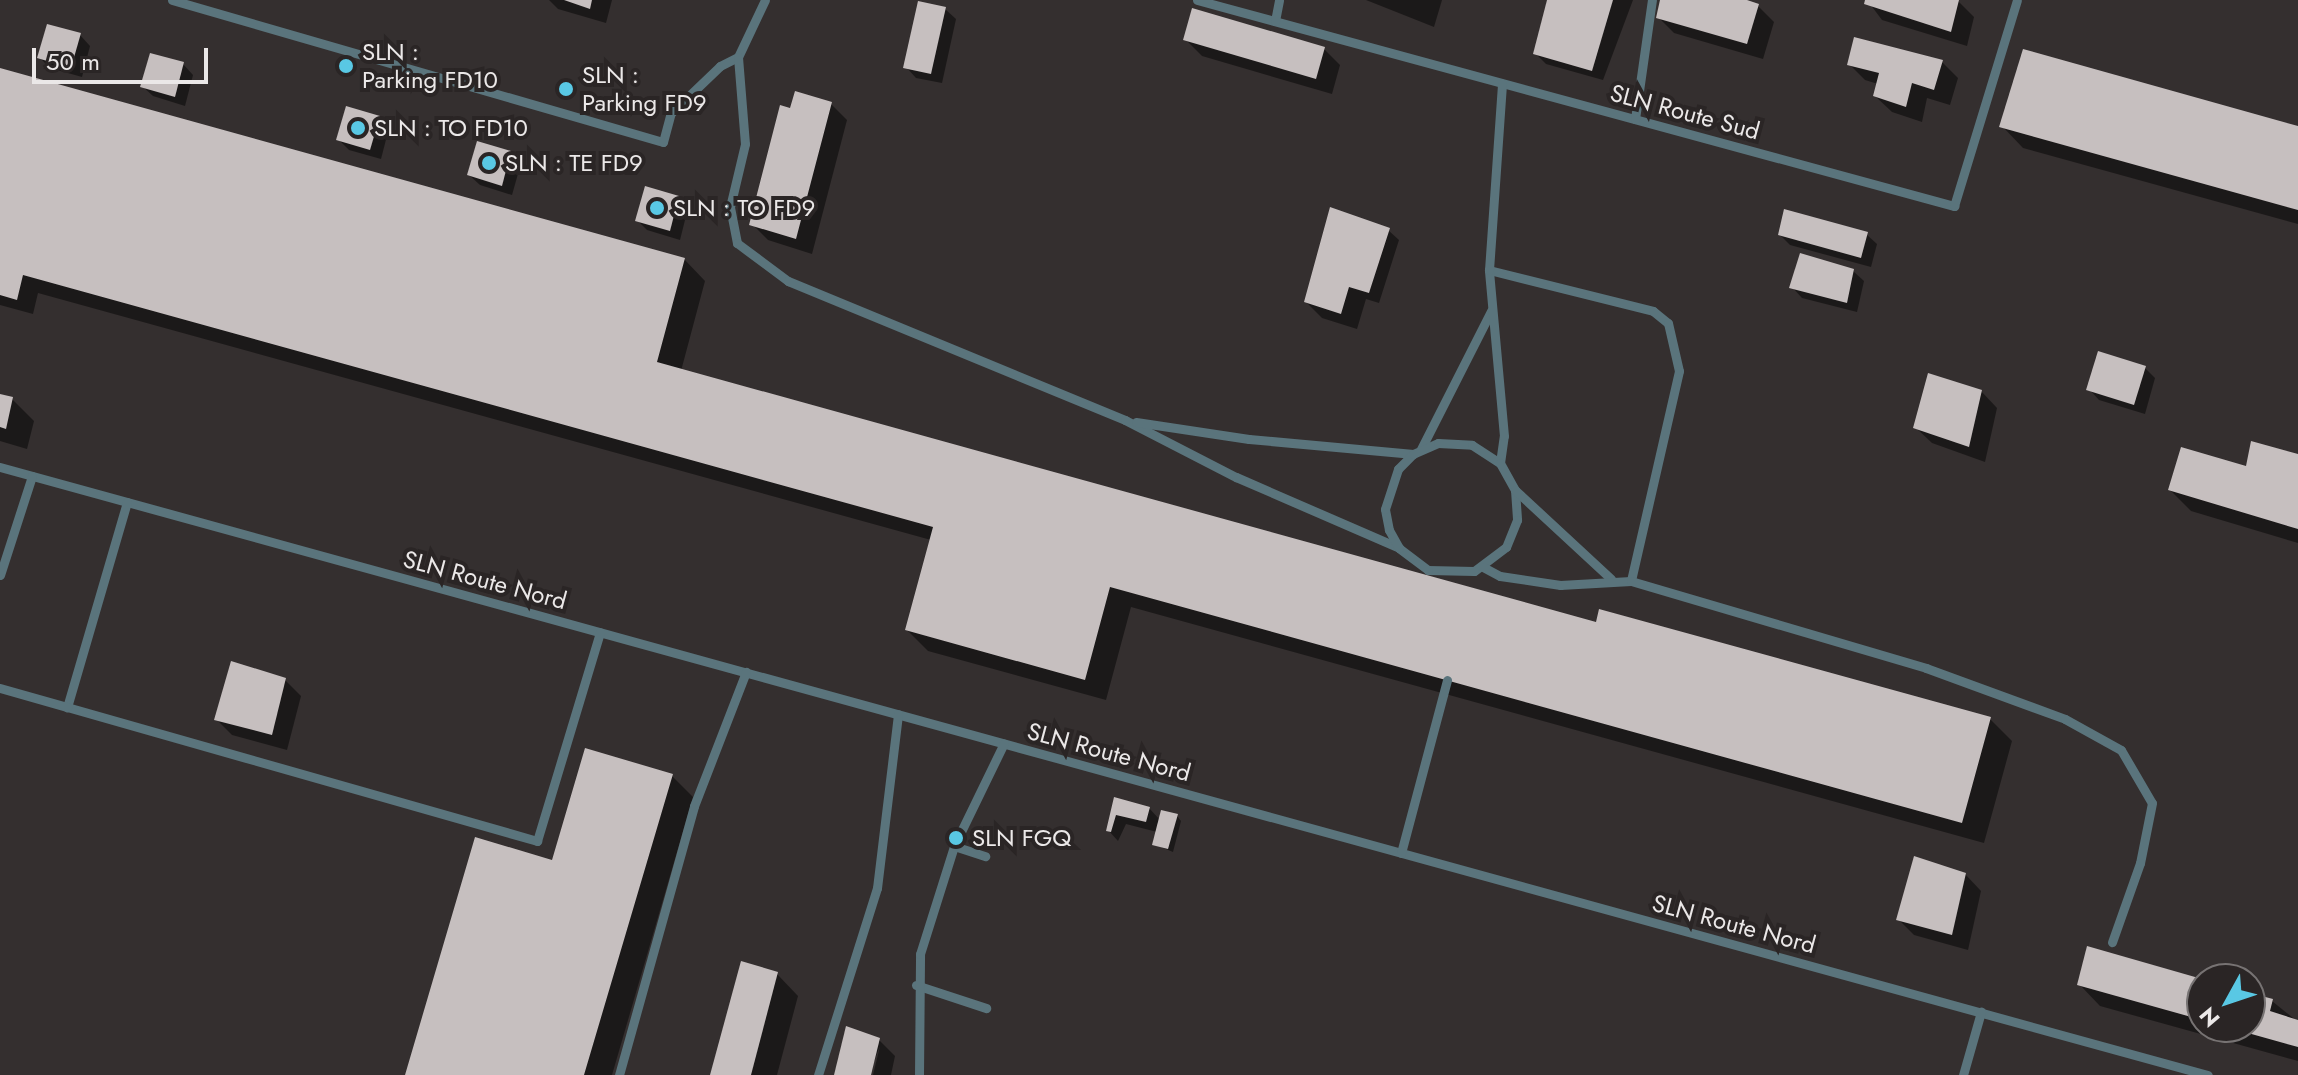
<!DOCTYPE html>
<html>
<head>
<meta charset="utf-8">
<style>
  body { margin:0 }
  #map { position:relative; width:2298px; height:1075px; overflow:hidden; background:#342f2f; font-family:Jost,sans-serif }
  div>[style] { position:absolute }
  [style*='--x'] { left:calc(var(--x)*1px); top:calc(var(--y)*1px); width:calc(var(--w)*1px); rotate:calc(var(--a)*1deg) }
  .shadow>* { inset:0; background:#0007 }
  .building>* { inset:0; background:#c6bfbf }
  .service>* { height:9px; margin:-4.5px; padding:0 4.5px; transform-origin:4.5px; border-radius:4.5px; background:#5a747c }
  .dots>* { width:22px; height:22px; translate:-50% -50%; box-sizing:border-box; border:4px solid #2a2525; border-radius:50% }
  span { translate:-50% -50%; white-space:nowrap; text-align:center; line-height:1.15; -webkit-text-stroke:8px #2a2525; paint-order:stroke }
  .poi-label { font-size:24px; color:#ebe8e8 }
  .left { translate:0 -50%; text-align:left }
  .street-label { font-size:24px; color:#ebe8e8 }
  .north { position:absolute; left:2186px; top:963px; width:80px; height:80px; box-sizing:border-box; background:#2a2525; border:2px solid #777373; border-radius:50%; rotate:230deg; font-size:22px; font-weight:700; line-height:32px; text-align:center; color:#ebe8e8 }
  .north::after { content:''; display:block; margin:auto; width:28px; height:36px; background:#59c8e4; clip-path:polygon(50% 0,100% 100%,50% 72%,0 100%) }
  .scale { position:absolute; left:32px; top:48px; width:176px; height:36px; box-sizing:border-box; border:4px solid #ebe8e8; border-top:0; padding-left:10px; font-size:24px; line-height:28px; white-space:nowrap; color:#ebe8e8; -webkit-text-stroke:6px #2a2525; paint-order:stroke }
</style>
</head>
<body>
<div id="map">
  <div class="shadow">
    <div style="clip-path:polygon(549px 0,612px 0,606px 23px,558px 9px)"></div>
    <div style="clip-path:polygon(1366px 0,1442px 0,1434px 27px)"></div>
    <div style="clip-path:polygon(1549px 0,1633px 0,1603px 80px,1546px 64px,1535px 53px)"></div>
    <div style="clip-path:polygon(1662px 0,1740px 0,1758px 6px,1774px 22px,1763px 59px,1674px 33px,1658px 17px)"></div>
    <div style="clip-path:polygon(1867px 0,1958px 1px,1974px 17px,1967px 46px,1882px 20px)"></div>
    <div style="clip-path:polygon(945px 9px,956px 19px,942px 83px,916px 78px,906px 67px)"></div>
    <div style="clip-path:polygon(80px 35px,90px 46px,82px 77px,50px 68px,39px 57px)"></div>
    <div style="clip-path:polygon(1185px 39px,1324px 49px,1340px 65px,1332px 94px,1202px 56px)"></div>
    <div style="clip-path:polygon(1942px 62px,1958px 78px,1950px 105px,1927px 98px,1922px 122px,1892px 112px,1875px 96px,1878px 84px,1865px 80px,1849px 64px)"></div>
    <div style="clip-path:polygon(183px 64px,193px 75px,185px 106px,153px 96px,142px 86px)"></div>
    <div style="clip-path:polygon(0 70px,684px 259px,705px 281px,681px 371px,1597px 624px,1990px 719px,2012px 741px,1984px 843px,1131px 607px,1106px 700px,928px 651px,907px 630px,931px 540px,38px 293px,33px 314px,0 305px)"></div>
    <div style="clip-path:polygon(831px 104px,847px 120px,812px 254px,768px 240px,752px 224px,791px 111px)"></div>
    <div style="clip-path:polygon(379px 117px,389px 128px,381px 159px,349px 150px,338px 139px)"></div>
    <div style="clip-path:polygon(2002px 126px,2298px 128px,2298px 224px,2023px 148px)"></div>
    <div style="clip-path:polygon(510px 153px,521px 163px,512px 195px,480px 185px,469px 175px)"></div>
    <div style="clip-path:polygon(678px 198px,688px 208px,680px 240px,647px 230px,637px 220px)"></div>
    <div style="clip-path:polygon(1388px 230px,1399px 240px,1379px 303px,1366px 299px,1357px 329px,1322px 318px,1306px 302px)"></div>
    <div style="clip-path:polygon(1866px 234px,1877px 244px,1871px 267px,1790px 245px,1780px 235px)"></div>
    <div style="clip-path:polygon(1853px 271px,1864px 281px,1857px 312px,1802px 298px,1792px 287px)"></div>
    <div style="clip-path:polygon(2145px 368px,2155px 378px,2145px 414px,2099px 400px,2089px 389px)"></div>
    <div style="clip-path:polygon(1981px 391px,1997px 408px,1985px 462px,1932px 443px,1915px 427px)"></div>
    <div style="clip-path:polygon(0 396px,12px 399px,34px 421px,27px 449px,0 441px)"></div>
    <div style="clip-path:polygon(2298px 456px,2298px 543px,2191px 511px,2170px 490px)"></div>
    <div style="clip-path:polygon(285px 680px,301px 696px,287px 750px,232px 735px,216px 719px)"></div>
    <div style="clip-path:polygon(672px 776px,693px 797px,612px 1075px,407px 1075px,554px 862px)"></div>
    <div style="clip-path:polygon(1116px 800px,1149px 808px,1160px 820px,1177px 816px,1181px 821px,1173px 852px,1154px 844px,1157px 832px,1126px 824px,1118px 841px,1108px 830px)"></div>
    <div style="clip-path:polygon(1965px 874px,1981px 891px,1968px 950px,1914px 935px,1898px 919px)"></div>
    <div style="clip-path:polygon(777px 974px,798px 996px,777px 1075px,712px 1075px)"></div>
    <div style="clip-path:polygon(2202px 981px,2202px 1027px,2250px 1027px,2250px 995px,2272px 1001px,2298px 1022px,2298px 1061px,2100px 1006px,2079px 984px)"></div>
    <div style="clip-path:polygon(879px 1040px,895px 1056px,891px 1075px,873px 1075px,880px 1046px,869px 1075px,836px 1075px)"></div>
  </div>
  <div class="building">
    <div style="clip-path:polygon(564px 0,592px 0,590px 9px)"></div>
    <div style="clip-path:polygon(1547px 0,1613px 0,1592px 71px,1533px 54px)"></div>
    <div style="clip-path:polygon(1660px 0,1747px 0,1759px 4px,1747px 44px,1656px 18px)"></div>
    <div style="clip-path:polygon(1865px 0,1959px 0,1951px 32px,1864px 4px)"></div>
    <div style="clip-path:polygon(918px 1px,946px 7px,931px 74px,903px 68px)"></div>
    <div style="clip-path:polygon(1192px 8px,1325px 47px,1316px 79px,1183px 40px)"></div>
    <div style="clip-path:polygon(47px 24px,81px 33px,71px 68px,37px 58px)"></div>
    <div style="clip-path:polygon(1854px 37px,1943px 60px,1934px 90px,1912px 83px,1906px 107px,1873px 96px,1879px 73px,1847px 65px)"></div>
    <div style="clip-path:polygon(2023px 49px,2298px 126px,2298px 210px,1999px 127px)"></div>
    <div style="clip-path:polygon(150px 53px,184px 62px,175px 97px,140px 87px)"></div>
    <div style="clip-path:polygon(0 68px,685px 258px,657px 362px,1596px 622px,1599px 609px,1991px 717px,1962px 823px,1110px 587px,1085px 680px,905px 630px,933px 527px,23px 275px,17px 300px,0 295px)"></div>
    <div style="clip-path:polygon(795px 91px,832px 102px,796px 239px,749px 225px,780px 105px,790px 108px)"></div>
    <div style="clip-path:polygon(346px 106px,380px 116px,370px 150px,336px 140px)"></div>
    <div style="clip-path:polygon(477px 141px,511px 151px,502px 186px,467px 175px)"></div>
    <div style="clip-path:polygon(645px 186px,679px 196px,670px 231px,635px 221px)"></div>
    <div style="clip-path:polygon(1330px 207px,1390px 228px,1369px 293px,1349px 287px,1341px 314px,1304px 302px)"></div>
    <div style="clip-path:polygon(1784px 209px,1868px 232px,1861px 258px,1778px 235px)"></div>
    <div style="clip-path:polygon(1800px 253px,1854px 269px,1847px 303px,1789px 288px)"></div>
    <div style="clip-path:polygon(2098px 351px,2146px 366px,2134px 405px,2086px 390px)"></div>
    <div style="clip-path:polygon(1928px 373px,1982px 390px,1969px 447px,1913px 428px)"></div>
    <div style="clip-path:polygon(0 394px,13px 397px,6px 429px,0 427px)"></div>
    <div style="clip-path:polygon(2251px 441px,2298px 454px,2298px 529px,2168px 490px,2181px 447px,2246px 466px)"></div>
    <div style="clip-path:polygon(231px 661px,286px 678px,272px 735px,214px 720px)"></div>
    <div style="clip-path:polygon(585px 748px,673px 774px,584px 1075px,405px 1075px,475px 837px,552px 860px)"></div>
    <div style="clip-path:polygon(1114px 797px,1150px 807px,1146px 822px,1116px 815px,1111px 832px,1106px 831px)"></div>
    <div style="clip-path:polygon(1161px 810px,1178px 814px,1168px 849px,1152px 845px)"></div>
    <div style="clip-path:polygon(1914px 856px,1966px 873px,1952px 935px,1896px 920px)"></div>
    <div style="clip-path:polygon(2087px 946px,2202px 979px,2202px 1020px,2077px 985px)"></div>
    <div style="clip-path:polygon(741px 961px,778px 972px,751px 1075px,710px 1075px)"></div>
    <div style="clip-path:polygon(2250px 993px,2273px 999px,2270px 1011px,2298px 1020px,2298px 1047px,2230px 1028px,2250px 1027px)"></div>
    <div style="clip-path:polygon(846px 1026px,880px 1038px,871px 1075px,834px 1075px)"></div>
  </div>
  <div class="service">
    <div style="--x:172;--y:0;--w:511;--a:16.13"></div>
    <div style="--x:663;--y:142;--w:30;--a:-75"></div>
    <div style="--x:671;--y:113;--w:68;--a:-43.8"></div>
    <div style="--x:720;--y:66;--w:20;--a:-27"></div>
    <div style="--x:738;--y:57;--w:63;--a:-64.7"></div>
    <div style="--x:1197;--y:0;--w:785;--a:15.22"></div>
    <div style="--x:1954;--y:206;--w:215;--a:-73"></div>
    <div style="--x:1275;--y:21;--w:21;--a:-79"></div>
    <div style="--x:738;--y:57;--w:87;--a:85.4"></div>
    <div style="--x:745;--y:144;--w:65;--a:103.4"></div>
    <div style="--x:730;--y:207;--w:37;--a:79"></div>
    <div style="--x:737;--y:243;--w:64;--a:36.7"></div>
    <div style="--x:788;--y:281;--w:365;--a:22.4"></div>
    <div style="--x:1125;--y:420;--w:125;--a:27.2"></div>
    <div style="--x:1236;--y:477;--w:178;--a:23.5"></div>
    <div style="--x:1635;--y:119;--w:120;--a:-81.9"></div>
    <div style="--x:1489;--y:270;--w:169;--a:14"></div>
    <div style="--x:1653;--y:311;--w:19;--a:39"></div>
    <div style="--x:1668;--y:323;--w:49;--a:77.1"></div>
    <div style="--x:1679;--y:371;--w:215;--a:102.9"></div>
    <div style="--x:1136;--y:422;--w:114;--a:8.6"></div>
    <div style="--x:1249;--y:439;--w:165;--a:5.2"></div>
    <div style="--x:1421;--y:449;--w:155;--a:-63.1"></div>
    <div style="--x:1500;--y:463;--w:27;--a:-82"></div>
    <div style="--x:1504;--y:436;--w:167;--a:-95.2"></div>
    <div style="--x:1489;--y:270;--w:187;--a:-86"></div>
    <div style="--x:0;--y:467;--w:2290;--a:15.4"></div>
    <div style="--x:1515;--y:490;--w:30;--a:86"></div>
    <div style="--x:1517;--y:520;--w:29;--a:112"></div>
    <div style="--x:1506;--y:547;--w:40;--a:143"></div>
    <div style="--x:1474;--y:571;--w:46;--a:-178.8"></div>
    <div style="--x:1428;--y:570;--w:36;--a:-143"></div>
    <div style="--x:1399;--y:548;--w:21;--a:-119"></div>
    <div style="--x:1389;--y:530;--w:21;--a:-101"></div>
    <div style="--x:1385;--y:509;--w:42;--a:-72"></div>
    <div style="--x:1398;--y:469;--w:21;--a:-45"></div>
    <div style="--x:1413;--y:454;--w:27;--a:-24"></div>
    <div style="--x:1438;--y:443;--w:34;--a:3"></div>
    <div style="--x:1472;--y:445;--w:33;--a:33"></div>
    <div style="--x:1500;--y:463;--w:31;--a:61"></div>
    <div style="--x:1515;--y:490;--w:131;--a:42.8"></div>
    <div style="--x:127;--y:502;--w:214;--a:106.3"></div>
    <div style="--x:67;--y:707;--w:489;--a:15.9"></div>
    <div style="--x:537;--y:841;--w:218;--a:-73.2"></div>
    <div style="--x:1483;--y:567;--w:19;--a:28"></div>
    <div style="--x:1500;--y:576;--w:61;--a:8.5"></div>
    <div style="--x:1560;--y:585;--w:71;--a:-3.2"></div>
    <div style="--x:1631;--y:581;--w:308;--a:16.4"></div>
    <div style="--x:1926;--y:668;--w:148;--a:20.1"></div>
    <div style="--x:2065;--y:719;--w:64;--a:29"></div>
    <div style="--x:2121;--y:750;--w:61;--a:59.7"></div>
    <div style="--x:2152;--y:803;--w:61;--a:101.3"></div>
    <div style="--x:2140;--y:863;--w:84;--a:109.5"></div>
    <div style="--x:0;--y:575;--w:104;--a:-72.1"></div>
    <div style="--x:0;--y:688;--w:70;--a:15.8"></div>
    <div style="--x:954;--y:846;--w:33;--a:18"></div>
    <div style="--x:1401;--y:853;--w:179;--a:-75.1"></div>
    <div style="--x:916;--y:985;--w:74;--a:18.2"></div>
    <div style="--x:619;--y:1075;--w:279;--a:-74.4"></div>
    <div style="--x:694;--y:806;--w:144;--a:-68.8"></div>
    <div style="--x:818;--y:1075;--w:196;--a:-72.5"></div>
    <div style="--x:877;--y:888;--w:175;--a:-83.1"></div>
    <div style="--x:919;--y:1075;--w:121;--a:-89.5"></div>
    <div style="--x:920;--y:954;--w:113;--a:-72.5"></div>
    <div style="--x:954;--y:846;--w:114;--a:-64.1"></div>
    <div style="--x:1963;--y:1075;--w:66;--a:-74.1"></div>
  </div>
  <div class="dots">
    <div style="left:346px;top:66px;background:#59c8e4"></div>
    <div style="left:566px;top:89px;background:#59c8e4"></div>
    <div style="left:358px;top:128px;background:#59c8e4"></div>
    <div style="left:489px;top:163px;background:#59c8e4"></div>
    <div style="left:657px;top:208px;background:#59c8e4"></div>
    <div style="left:956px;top:838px;background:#59c8e4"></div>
  </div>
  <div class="poi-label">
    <span class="left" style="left:362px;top:66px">SLN :<br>Parking FD10</span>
    <span class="left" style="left:582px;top:89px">SLN :<br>Parking FD9</span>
    <span class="left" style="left:374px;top:128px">SLN : TO FD10</span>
    <span class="left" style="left:505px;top:163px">SLN : TE FD9</span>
    <span class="left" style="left:673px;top:208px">SLN : TO FD9</span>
    <span class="left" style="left:972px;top:838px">SLN FGQ</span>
  </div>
  <div class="street-label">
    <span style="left:1685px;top:112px;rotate:15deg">SLN Route Sud</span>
    <span style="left:485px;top:580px;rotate:15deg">SLN Route Nord</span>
    <span style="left:1109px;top:752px;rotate:15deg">SLN Route Nord</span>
    <span style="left:1734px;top:924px;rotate:15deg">SLN Route Nord</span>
  </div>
  <div class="north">N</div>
  <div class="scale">50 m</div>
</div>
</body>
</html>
